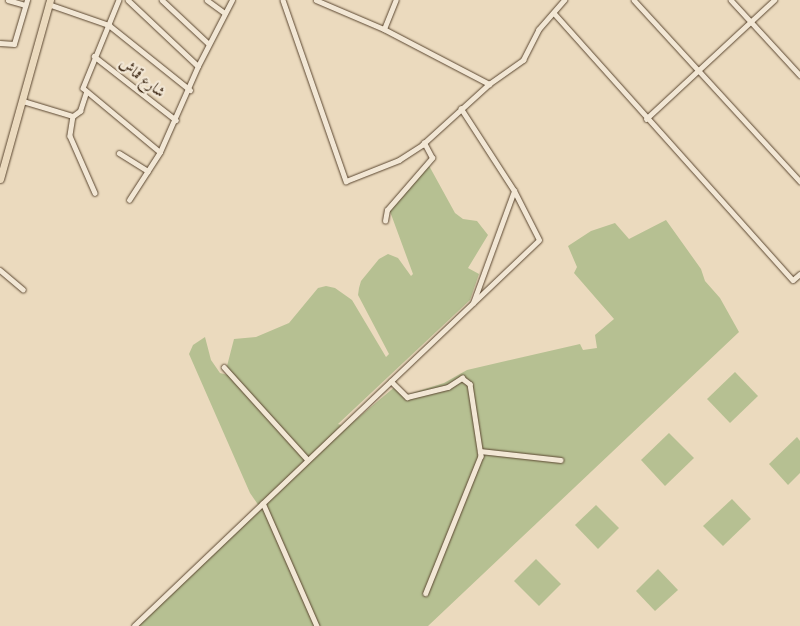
<!DOCTYPE html>
<html>
<head>
<meta charset="utf-8">
<style>
  body { margin:0 }
  #map { position:relative; width:800px; height:626px; overflow:hidden; background:#ebdabe; font-family:Alegreya,Amiri,serif }
  div>[style] { position:absolute }
  [style*='--x'] { left:calc(var(--x)*1px); top:calc(var(--y)*1px); width:calc(var(--w)*1px); rotate:calc(var(--a)*1deg) }
  .green>* { inset:0; background:#b6c092 }
  .roads { filter:drop-shadow(0 0 1px #5a4630) drop-shadow(0 0 1px #5a4630) }
  .street>* { height:4.5px; margin:-2.25px; padding:0 2.25px; transform-origin:2.25px; border-radius:2.25px; background:#f2e7d5 }
  .primary>* { height:7px; margin:-3.5px; padding:0 3.5px; transform-origin:3.5px; border-radius:3.5px; background:#ebdabe }
  span { translate:-50% -50%; white-space:nowrap; text-align:center; line-height:1.15; -webkit-text-stroke:4.5px #f2e7d5; paint-order:stroke }
  .street-label { font-size:15px; color:#2a1400 }
</style>
</head>
<body>
<div id="map">
  <div class="green">
    <div style="clip-path:polygon(427px 162px,455px 213px,463px 219px,477px 221px,488px 235px,468px 268px,479px 274px,470px 300px,338px 424px,347px 427px,397px 385px,406px 395px,444px 383px,467px 370px,580px 344px,583px 350px,597px 348px,595px 335px,614px 319px,574px 273px,577px 267px,568px 246px,591px 231px,615px 223px,629px 239px,666px 220px,701px 269px,705px 281px,720px 298px,739px 332px,428px 626px,138px 626px,261px 509px,250px 493px,189px 354px,193px 345px,205px 337px,211px 360px,220px 373px,228px 375px,232px 373px,227px 366px,234px 339px,256px 337px,289px 323px,318px 288px,326px 286px,335px 288px,352px 300px,386px 357px,389px 354px,358px 295px,359px 288px,361px 281px,379px 259px,388px 254px,398px 258px,411px 276px,413px 274px,388px 206px)"></div>
    <div style="clip-path:polygon(735px 372px,758px 396px,730px 423px,707px 399px)"></div>
    <div style="clip-path:polygon(669px 433px,694px 458px,665px 486px,641px 460px)"></div>
    <div style="clip-path:polygon(797px 437px,800px 441px,800px 473px,788px 485px,769px 464px)"></div>
    <div style="clip-path:polygon(732px 499px,751px 519px,723px 546px,703px 526px)"></div>
    <div style="clip-path:polygon(596px 505px,619px 528px,598px 549px,575px 525px)"></div>
    <div style="clip-path:polygon(536px 559px,561px 584px,539px 606px,514px 581px)"></div>
    <div style="clip-path:polygon(658px 569px,678px 590px,655px 611px,636px 591px)"></div>
  </div>
  <div class="roads">
    <div class="street">
      <div style="--x:8;--y:0;--w:18;--a:16"></div>
      <div style="--x:119;--y:0;--w:95;--a:112.2"></div>
      <div style="--x:83;--y:88;--w:100;--a:39.7"></div>
      <div style="--x:128;--y:0;--w:96;--a:43.3"></div>
      <div style="--x:162;--y:0;--w:64;--a:43.1"></div>
      <div style="--x:207;--y:0;--w:22;--a:36"></div>
      <div style="--x:283;--y:0;--w:192;--a:70.8"></div>
      <div style="--x:346;--y:181;--w:57;--a:-21.6"></div>
      <div style="--x:399;--y:160;--w:27;--a:-33"></div>
      <div style="--x:422;--y:145;--w:91;--a:-42.3"></div>
      <div style="--x:316;--y:0;--w:74;--a:23.1"></div>
      <div style="--x:384;--y:29;--w:119;--a:27.6"></div>
      <div style="--x:489;--y:84;--w:42;--a:-35.2"></div>
      <div style="--x:523;--y:60;--w:34;--a:-63"></div>
      <div style="--x:538;--y:30;--w:40;--a:-49"></div>
      <div style="--x:634;--y:0;--w:246;--a:47.5"></div>
      <div style="--x:731;--y:0;--w:102;--a:47.4"></div>
      <div style="--x:48;--y:4;--w:65;--a:19"></div>
      <div style="--x:109;--y:25;--w:104;--a:38.7"></div>
      <div style="--x:554;--y:13;--w:358;--a:48.2"></div>
      <div style="--x:793;--y:280;--w:9;--a:-41"></div>
      <div style="--x:384;--y:29;--w:31;--a:-68"></div>
      <div style="--x:0;--y:43;--w:14;--a:4"></div>
      <div style="--x:14;--y:44;--w:46;--a:-73.5"></div>
      <div style="--x:94;--y:56;--w:104;--a:38"></div>
      <div style="--x:23;--y:101;--w:52;--a:16.7"></div>
      <div style="--x:73;--y:116;--w:20;--a:99"></div>
      <div style="--x:70;--y:136;--w:62;--a:66.3"></div>
      <div style="--x:73;--y:116;--w:9;--a:-36"></div>
      <div style="--x:80;--y:111;--w:20;--a:-72"></div>
      <div style="--x:646;--y:119;--w:175;--a:-42.9"></div>
      <div style="--x:119;--y:153;--w:34;--a:32"></div>
      <div style="--x:129;--y:200;--w:57;--a:-57.1"></div>
      <div style="--x:160;--y:152;--w:94;--a:-66.2"></div>
      <div style="--x:198;--y:66;--w:74;--a:-62.7"></div>
      <div style="--x:385;--y:221;--w:11;--a:-80"></div>
      <div style="--x:387;--y:210;--w:69;--a:-49.1"></div>
      <div style="--x:432;--y:158;--w:17;--a:-118"></div>
      <div style="--x:0;--y:270;--w:30;--a:40"></div>
      <div style="--x:473;--y:303;--w:119;--a:-69.9"></div>
      <div style="--x:224;--y:367;--w:125;--a:47.9"></div>
      <div style="--x:391;--y:381;--w:23;--a:45"></div>
      <div style="--x:407;--y:397;--w:42;--a:-13.7"></div>
      <div style="--x:448;--y:387;--w:17;--a:-33"></div>
      <div style="--x:462;--y:378;--w:10;--a:37"></div>
      <div style="--x:470;--y:384;--w:73;--a:81.3"></div>
      <div style="--x:481;--y:456;--w:148;--a:111.9"></div>
      <div style="--x:480;--y:451;--w:81;--a:6.3"></div>
      <div style="--x:263;--y:503;--w:134;--a:66.3"></div>
      <div style="--x:134;--y:626;--w:559;--a:-43.62"></div>
      <div style="--x:539;--y:240;--w:55;--a:-117"></div>
      <div style="--x:514;--y:191;--w:98;--a:-122.9"></div>
    </div>
    <div class="primary">
      <div style="--x:0;--y:179;--w:186;--a:-74.4"></div>
    </div>
  </div>
  <div class="street-label">
    <span style="left:142px;top:78px;rotate:38deg">شارع قماش</span>
  </div>
</div>
</body>
</html>
